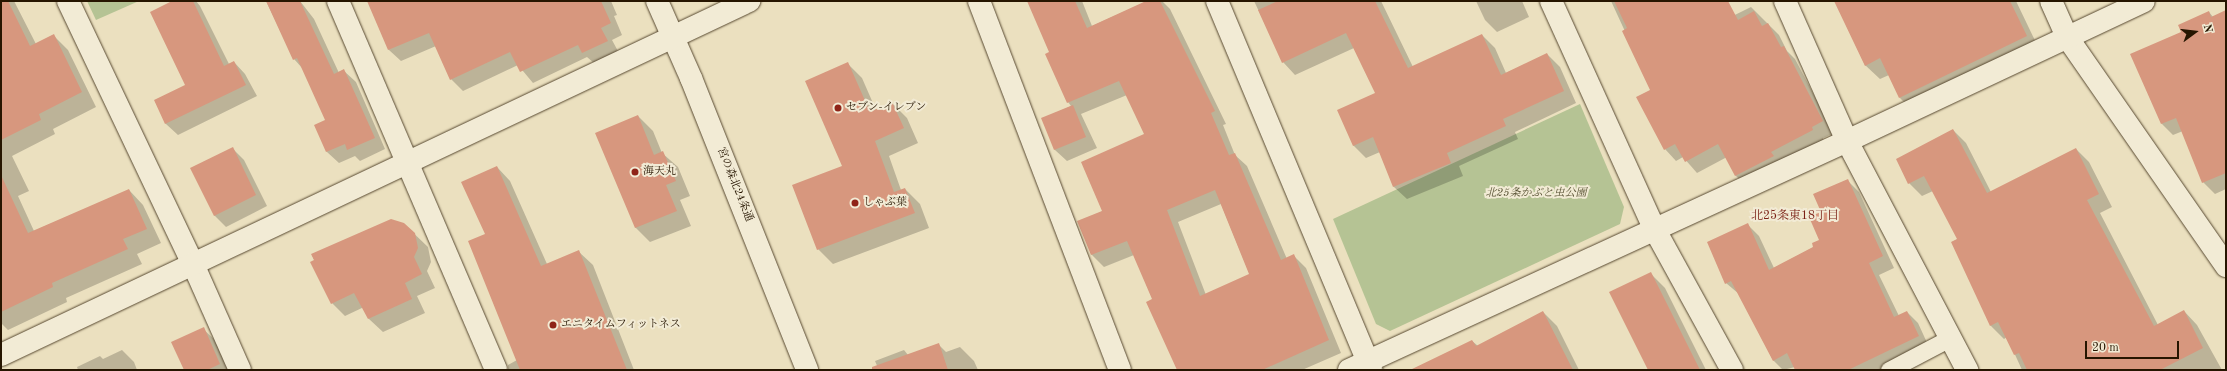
<!DOCTYPE html>
<html>
<head>
<meta charset="utf-8">
<style>
  body { margin:0 }
  #map { position:relative; width:2227px; height:371px; overflow:hidden; background:#ebe0bf; font-family:"Old Standard TT","Noto Serif JP",serif }
  div>[style] { position:absolute }
  [style*='--x'] { left:calc(var(--x)*1px); top:calc(var(--y)*1px); width:calc(var(--w)*1px); rotate:calc(var(--a)*1deg) }
  .green>* { inset:0; background:#b5c394 }
  .shadow>* { inset:0; background:#0003 }
  .building>* { inset:0; background:#d7977e }
  .roads { filter:drop-shadow(0 0 1px #574830) drop-shadow(0 0 1px #574830) }
  .service>* { height:17px; margin:-8.5px; padding:0 8.5px; transform-origin:8.5px; border-radius:8.5px; background:#f2ebd5 }
  .minor>* { height:22px; margin:-11px; padding:0 11px; transform-origin:11px; border-radius:11px; background:#f2ebd5 }
  .tertiary>* { height:22px; margin:-11px; padding:0 11px; transform-origin:11px; border-radius:11px; background:#f2ebd5 }
  .dots>* { width:11px; height:11px; translate:-50% -50%; box-sizing:border-box; border:2px solid #f2ebd5; border-radius:50% }
  span { translate:-50% -50%; white-space:nowrap; text-align:center; line-height:1.15; -webkit-text-stroke:4px #f2ebd5; paint-order:stroke }
  .poi-label { font-size:11px; color:#261500 }
  .left { translate:0 -50%; text-align:left }
  .street-label { font-size:11px; color:#261500 }
  .park-label { font-size:11px; color:#585234; font-style:italic }
  .neighbourhood-label { font-size:12px; color:#7a1f14 }
  .frame { position:absolute; inset:0; border:2px solid #261500; pointer-events:none }
  .north { position:absolute; left:2175px; top:12px; width:40px; height:40px; -webkit-text-stroke:3px #f2ebd5; paint-order:stroke; rotate:75deg; font-size:11px; font-weight:700; line-height:16px; text-align:center; color:#261500 }
  .north::after { content:''; display:block; margin:auto; width:14px; height:18px; background:#261500; clip-path:polygon(50% 0,100% 100%,50% 72%,0 100%) }
  .scale { position:absolute; left:2085px; top:341px; width:94px; height:18px; box-sizing:border-box; border:2px solid #261500; border-top:0; padding-left:5px; font-size:12px; line-height:14px; white-space:nowrap; color:#261500; -webkit-text-stroke:3px #f2ebd5; paint-order:stroke }
</style>
</head>
<body>
<div id="map">
  <div class="green">
    <div style="clip-path:polygon(87px 1px,139px 1px,96px 20px)"></div>
    <div style="clip-path:polygon(1580px 104px,1624px 207px,1620px 224px,1390px 331px,1376px 324px,1333px 219px)"></div>
  </div>
  <div class="shadow">
    <div style="clip-path:polygon(1px 1px,14px 1px,36px 44px,53px 35px,68px 50px,96px 107px,53px 129px,55px 134px,12px 156px,29px 191px,18px 196px,34px 231px,129px 190px,143px 205px,161px 243px,137px 254px,142px 264px,66px 298px,67px 302px,8px 330px,1px 323px)"></div>
    <div style="clip-path:polygon(174px 1px,196px 1px,200px 6px,229px 64px,234px 62px,245px 74px,257px 96px,178px 135px,166px 124px,155px 101px,186px 86px)"></div>
    <div style="clip-path:polygon(266px 1px,300px 1px,314px 19px,339px 73px,344px 71px,356px 82px,385px 149px,360px 161px,355px 156px,339px 163px,327px 152px,316px 126px,327px 121px,303px 69px,294px 59px)"></div>
    <div style="clip-path:polygon(372px 1px,611px 1px,617px 15px,614px 16px,622px 35px,612px 40px,619px 53px,595px 64px,587px 57px,533px 83px,518px 65px,463px 91px,451px 79px,436px 46px,401px 61px,389px 50px,369px 2px)"></div>
    <div style="clip-path:polygon(evenodd,1028px 1px,1082px 1px,1092px 26px,1148px 1px,1162px 1px,1170px 9px,1226px 124px,1223px 125px,1235px 155px,1247px 166px,1287px 259px,1294px 256px,1306px 268px,1341px 353px,1302px 370px,1178px 370px,1153px 300px,1134px 255px,1104px 267px,1092px 255px,1079px 222px,1103px 211px,1145px 135px,1127px 95px,1081px 114px,1097px 148px,1067px 161px,1055px 150px,1042px 119px,1071px 106px,1068px 102px,1051px 52px,1028px 1px,1221px 204px,1250px 275px,1206px 295px,1178px 222px,1221px 204px)"></div>
    <div style="clip-path:polygon(1254px 1px,1381px 1px,1413px 67px,1482px 35px,1495px 48px,1506px 73px,1547px 54px,1560px 67px,1576px 103px,1515px 132px,1518px 139px,1459px 166px,1463px 176px,1407px 199px,1394px 187px,1380px 152px,1366px 158px,1353px 145px,1376px 93px,1354px 48px,1295px 75px,1283px 62px)"></div>
    <div style="clip-path:polygon(1476px 1px,1522px 1px,1529px 17px,1497px 32px,1485px 20px)"></div>
    <div style="clip-path:polygon(1611px 1px,1675px 1px,1692px 36px,1751px 7px,1779px 35px,1787px 51px,1795px 59px,1834px 133px,1823px 138px,1824px 142px,1748px 187px,1736px 176px,1727px 157px,1697px 173px,1683px 157px,1676px 161px,1665px 149px,1652px 90px)"></div>
    <div style="clip-path:polygon(1835px 1px,2016px 1px,2040px 51px,1914px 112px,1900px 98px,1889px 75px,1880px 79px,1865px 65px)"></div>
    <div style="clip-path:polygon(2226px 11px,2226px 189px,2215px 194px,2203px 182px,2183px 131px,2173px 135px,2162px 124px,2132px 55px,2182px 33px,2209px 12px,2213px 17px)"></div>
    <div style="clip-path:polygon(848px 64px,862px 78px,876px 110px,892px 103px,907px 118px,918px 143px,889px 156px,901px 190px,905px 189px,920px 204px,929px 228px,833px 264px,818px 249px,843px 166px)"></div>
    <div style="clip-path:polygon(638px 116px,653px 131px,662px 153px,678px 167px,690px 196px,680px 200px,691px 226px,650px 242px,635px 227px)"></div>
    <div style="clip-path:polygon(1953px 130px,1966px 143px,1991px 192px,2076px 149px,2089px 162px,2112px 207px,2100px 213px,2158px 325px,2184px 311px,2197px 325px,2222px 370px,2022px 370px,2007px 337px,2004px 339px,1991px 326px,1952px 242px,1958px 239px,1933px 191px,1922px 196px,1909px 183px)"></div>
    <div style="clip-path:polygon(233px 149px,244px 160px,267px 206px,226px 227px,214px 215px)"></div>
    <div style="clip-path:polygon(497px 167px,510px 181px,547px 264px,579px 252px,593px 265px,634px 370px,508px 370px,508px 365px,517px 360px,486px 235px)"></div>
    <div style="clip-path:polygon(1848px 181px,1859px 192px,1894px 268px,1879px 275px,1899px 316px,1907px 312px,1918px 323px,1929px 347px,1882px 370px,1796px 370px,1795px 367px,1783px 370px,1773px 360px,1739px 294px,1726px 283px,1748px 225px,1759px 236px,1774px 268px,1814px 247px,1820px 240px,1823px 212px)"></div>
    <div style="clip-path:polygon(391px 220px,404px 224px,428px 247px,431px 262px,427px 271px,435px 288px,417px 296px,425px 313px,383px 332px,369px 319px,364px 307px,345px 316px,332px 303px,312px 255px)"></div>
    <div style="clip-path:polygon(1650px 273px,1665px 288px,1706px 370px,1649px 370px)"></div>
    <div style="clip-path:polygon(1543px 312px,1557px 326px,1579px 370px,1421px 370px,1472px 341px,1478px 346px)"></div>
    <div style="clip-path:polygon(203px 329px,215px 340px,228px 370px,185px 370px)"></div>
    <div style="clip-path:polygon(938px 344px,946px 352px,960px 347px,974px 361px,978px 370px,874px 370px,878px 368px,875px 361px,904px 350px,908px 355px)"></div>
    <div style="clip-path:polygon(122px 350px,134px 362px,137px 370px,78px 370px,77px 367px,100px 356px,103px 359px)"></div>
  </div>
  <div class="building">
    <div style="clip-path:polygon(1px 1px,8px 1px,30px 46px,54px 34px,82px 92px,39px 114px,41px 120px,1px 140px)"></div>
    <div style="clip-path:polygon(172px 1px,193px 1px,224px 66px,234px 61px,246px 85px,165px 124px,154px 100px,185px 85px,150px 12px)"></div>
    <div style="clip-path:polygon(266px 1px,300px 1px,334px 74px,344px 69px,375px 138px,347px 150px,345px 144px,326px 152px,314px 125px,325px 120px,297px 58px,293px 60px)"></div>
    <div style="clip-path:polygon(367px 1px,601px 1px,611px 23px,601px 28px,608px 41px,582px 53px,578px 45px,520px 72px,510px 52px,450px 80px,429px 33px,388px 50px)"></div>
    <div style="clip-path:polygon(evenodd,1027px 1px,1075px 1px,1087px 28px,1146px 1px,1160px 1px,1215px 111px,1211px 113px,1229px 155px,1235px 153px,1281px 260px,1294px 254px,1329px 340px,1262px 370px,1177px 370px,1146px 302px,1152px 299px,1127px 241px,1091px 255px,1077px 221px,1102px 211px,1081px 162px,1144px 134px,1119px 81px,1067px 103px,1045px 54px,1049px 52px,1027px 1px,1215px 190px,1249px 274px,1200px 296px,1167px 210px,1215px 190px)"></div>
    <div style="clip-path:polygon(1278px 1px,1375px 1px,1408px 68px,1482px 34px,1501px 75px,1547px 53px,1564px 91px,1503px 119px,1506px 126px,1447px 153px,1451px 163px,1393px 187px,1373px 137px,1353px 146px,1337px 110px,1375px 93px,1346px 33px,1282px 63px,1258px 10px)"></div>
    <div style="clip-path:polygon(1614px 1px,1728px 1px,1738px 20px,1754px 11px,1762px 26px,1768px 23px,1781px 47px,1784px 46px,1823px 121px,1812px 127px,1813px 130px,1771px 152px,1774px 156px,1735px 176px,1718px 144px,1685px 162px,1675px 144px,1664px 150px,1636px 97px,1650px 90px,1622px 31px,1627px 28px)"></div>
    <div style="clip-path:polygon(1834px 1px,2010px 1px,2027px 36px,1899px 98px,1880px 58px,1865px 66px)"></div>
    <div style="clip-path:polygon(2226px 10px,2226px 173px,2202px 183px,2176px 118px,2161px 124px,2130px 54px,2181px 32px,2178px 25px,2209px 11px,2211px 17px)"></div>
    <div style="clip-path:polygon(848px 62px,870px 112px,892px 102px,904px 128px,875px 141px,894px 192px,905px 188px,915px 213px,817px 250px,792px 185px,842px 166px,805px 81px)"></div>
    <div style="clip-path:polygon(1073px 105px,1086px 137px,1054px 150px,1041px 118px)"></div>
    <div style="clip-path:polygon(638px 115px,654px 155px,663px 151px,676px 181px,666px 185px,677px 211px,635px 228px,595px 133px)"></div>
    <div style="clip-path:polygon(1953px 129px,1987px 193px,2076px 148px,2099px 194px,2087px 200px,2154px 326px,2184px 310px,2203px 348px,2160px 370px,2027px 370px,2019px 353px,2014px 355px,1998px 322px,1990px 326px,1951px 242px,1957px 239px,1924px 176px,1908px 184px,1896px 159px)"></div>
    <div style="clip-path:polygon(233px 147px,256px 195px,214px 216px,190px 168px)"></div>
    <div style="clip-path:polygon(497px 166px,541px 266px,579px 250px,627px 370px,520px 370px,468px 241px,485px 234px,461px 182px)"></div>
    <div style="clip-path:polygon(1px 175px,28px 233px,129px 189px,147px 229px,123px 239px,128px 249px,52px 283px,53px 287px,1px 312px)"></div>
    <div style="clip-path:polygon(1848px 179px,1883px 256px,1869px 263px,1894px 317px,1907px 311px,1919px 336px,1848px 370px,1795px 370px,1787px 353px,1773px 361px,1731px 281px,1725px 284px,1707px 242px,1748px 223px,1769px 270px,1813px 247px,1812px 243px,1819px 240px,1809px 217px,1821px 212px,1813px 194px)"></div>
    <div style="clip-path:polygon(391px 219px,404px 223px,415px 233px,418px 248px,414px 257px,422px 274px,405px 283px,412px 299px,368px 319px,354px 293px,331px 304px,310px 262px,314px 260px,311px 254px)"></div>
    <div style="clip-path:polygon(1651px 272px,1700px 370px,1648px 370px,1609px 292px)"></div>
    <div style="clip-path:polygon(1543px 311px,1573px 370px,1410px 370px,1472px 340px,1476px 346px)"></div>
    <div style="clip-path:polygon(204px 327px,220px 364px,207px 370px,184px 370px,171px 342px)"></div>
    <div style="clip-path:polygon(939px 343px,948px 370px,872px 370px,872px 367px)"></div>
  </div>
  <div class="roads">
    <div class="service">
      <div style="--x:1889;--y:370;--w:69;--a:-27.7"></div>
    </div>
    <div class="minor">
      <div style="--x:68;--y:1;--w:291;--a:64.6"></div>
      <div style="--x:193;--y:264;--w:116;--a:66.1"></div>
      <div style="--x:338;--y:1;--w:401;--a:66.8"></div>
      <div style="--x:979;--y:1;--w:395;--a:69.1"></div>
      <div style="--x:1217;--y:1;--w:400;--a:67.3"></div>
      <div style="--x:1551;--y:1;--w:252;--a:65.6"></div>
      <div style="--x:1655;--y:230;--w:160;--a:61.2"></div>
      <div style="--x:1785;--y:1;--w:153;--a:66.1"></div>
      <div style="--x:1847;--y:141;--w:259;--a:62.3"></div>
      <div style="--x:2051;--y:1;--w:39;--a:66"></div>
      <div style="--x:2067;--y:37;--w:279;--a:55.2"></div>
      <div style="--x:1349;--y:370;--w:548;--a:-24.69"></div>
      <div style="--x:1847;--y:141;--w:328;--a:-25.2"></div>
    </div>
    <div class="tertiary">
      <div style="--x:657;--y:1;--w:84;--a:66.2"></div>
      <div style="--x:691;--y:78;--w:314;--a:68.3"></div>
      <div style="--x:1;--y:355;--w:828;--a:-25.33"></div>
    </div>
  </div>
  <div class="dots">
    <div style="left:838px;top:108px;background:#8f2418"></div>
    <div style="left:635px;top:172px;background:#8f2418"></div>
    <div style="left:855px;top:203px;background:#8f2418"></div>
    <div style="left:553px;top:325px;background:#8f2418"></div>
  </div>
  <div class="poi-label">
    <span class="left" style="left:846px;top:108px">セブン-イレブン</span>
    <span class="left" style="left:643px;top:172px">海天丸</span>
    <span class="left" style="left:863px;top:203px">しゃぶ葉</span>
    <span class="left" style="left:561px;top:325px">エニタイムフィットネス</span>
  </div>
  <div class="street-label">
    <span style="left:734px;top:185px;rotate:68deg">宮の森北24条通</span>
  </div>
  <div class="park-label">
    <span style="left:1536px;top:194px">北25条かぶと虫公園</span>
  </div>
  <div class="neighbourhood-label">
    <span style="left:1795px;top:217px">北25条東18丁目</span>
  </div>
  <div class="frame"></div>
  <div class="north">N</div>
  <div class="scale">20 m</div>
</div>
</body>
</html>
